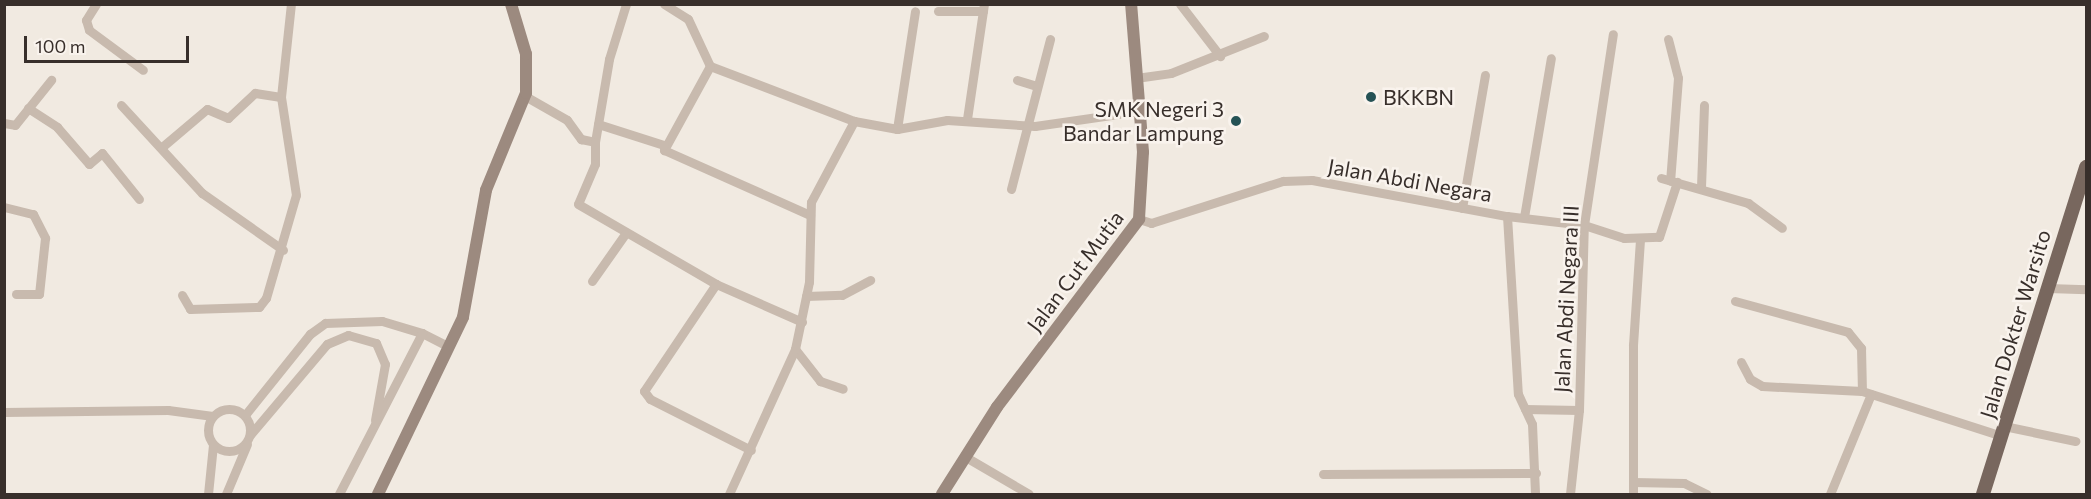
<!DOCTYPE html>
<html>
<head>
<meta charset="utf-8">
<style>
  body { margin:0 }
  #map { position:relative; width:2091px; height:499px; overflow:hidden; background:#f1eae1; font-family:Commissioner,sans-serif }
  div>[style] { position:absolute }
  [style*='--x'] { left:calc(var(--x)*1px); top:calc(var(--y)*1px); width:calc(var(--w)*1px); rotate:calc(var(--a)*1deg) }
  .street>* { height:9px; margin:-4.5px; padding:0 4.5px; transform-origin:4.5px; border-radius:4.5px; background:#c8baae }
  .street>.ring { margin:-4.5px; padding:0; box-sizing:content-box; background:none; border:9px solid #c8baae; border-radius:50% }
  .secondary>* { height:12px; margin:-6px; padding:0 6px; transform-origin:6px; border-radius:6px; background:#9c8a7f }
  .primary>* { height:14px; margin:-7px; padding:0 7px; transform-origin:7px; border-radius:7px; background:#78675e }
  .dots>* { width:16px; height:16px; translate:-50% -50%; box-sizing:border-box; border:3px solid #f9f3ed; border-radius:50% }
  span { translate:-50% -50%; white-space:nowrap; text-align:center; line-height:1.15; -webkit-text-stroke:5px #f9f3ed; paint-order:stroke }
  .poi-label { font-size:21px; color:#382f2b }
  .left { translate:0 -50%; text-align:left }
  .right { translate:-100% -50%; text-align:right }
  .street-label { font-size:21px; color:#382f2b }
  .frame { position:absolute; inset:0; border:6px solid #382f2b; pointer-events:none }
  .scale { position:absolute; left:24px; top:36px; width:165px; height:27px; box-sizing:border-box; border:3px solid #382f2b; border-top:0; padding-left:8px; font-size:18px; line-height:21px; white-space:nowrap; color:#382f2b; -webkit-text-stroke:4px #f9f3ed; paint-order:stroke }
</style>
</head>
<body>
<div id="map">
  <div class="street">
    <div style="--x:96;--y:4;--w:19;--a:122"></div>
    <div style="--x:86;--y:20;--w:10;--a:73"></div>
    <div style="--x:89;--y:30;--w:67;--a:36.5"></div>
    <div style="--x:664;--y:4;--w:28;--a:32"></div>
    <div style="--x:688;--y:19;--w:52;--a:64.9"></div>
    <div style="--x:710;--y:66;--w:154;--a:20.9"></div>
    <div style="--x:854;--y:121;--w:44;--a:10.5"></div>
    <div style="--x:897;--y:129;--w:51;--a:-10.2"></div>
    <div style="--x:947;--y:120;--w:88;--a:3.9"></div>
    <div style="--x:1035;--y:126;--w:105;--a:-8.2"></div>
    <div style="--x:1180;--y:4;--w:66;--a:52.4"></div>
    <div style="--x:938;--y:11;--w:45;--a:0"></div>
    <div style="--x:1668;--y:39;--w:40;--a:75.6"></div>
    <div style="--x:1678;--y:78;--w:103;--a:94.4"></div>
    <div style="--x:710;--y:66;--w:96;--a:118.7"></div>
    <div style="--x:664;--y:150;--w:160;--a:24"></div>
    <div style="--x:1136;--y:78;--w:35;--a:-8"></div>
    <div style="--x:1171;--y:73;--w:100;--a:-21.7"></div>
    <div style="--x:1017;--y:80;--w:21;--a:17"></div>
    <div style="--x:525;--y:96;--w:48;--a:29.7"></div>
    <div style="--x:567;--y:120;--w:24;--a:54"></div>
    <div style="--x:581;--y:139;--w:14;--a:12"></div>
    <div style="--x:595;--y:142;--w:84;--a:-80.4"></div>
    <div style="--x:609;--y:59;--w:58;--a:-72.8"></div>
    <div style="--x:121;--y:105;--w:120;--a:47.4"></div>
    <div style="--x:202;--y:193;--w:99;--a:35.1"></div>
    <div style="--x:28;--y:108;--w:35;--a:33"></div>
    <div style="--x:57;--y:127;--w:49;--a:49.1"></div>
    <div style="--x:89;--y:164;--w:17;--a:-40"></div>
    <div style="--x:102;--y:153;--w:59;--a:51.2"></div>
    <div style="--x:967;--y:119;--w:116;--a:-81.6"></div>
    <div style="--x:4;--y:123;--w:11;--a:10"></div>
    <div style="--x:15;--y:125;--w:58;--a:-51.3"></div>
    <div style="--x:598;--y:124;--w:69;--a:17.7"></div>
    <div style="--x:897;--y:129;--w:119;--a:-81.3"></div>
    <div style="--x:595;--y:142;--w:22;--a:90"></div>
    <div style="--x:595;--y:164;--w:43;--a:113"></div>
    <div style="--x:578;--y:204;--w:160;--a:30.1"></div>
    <div style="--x:716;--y:284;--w:94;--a:23.8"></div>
    <div style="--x:162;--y:147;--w:59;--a:-40.2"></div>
    <div style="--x:207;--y:109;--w:23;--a:23"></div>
    <div style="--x:228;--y:118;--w:37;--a:-43"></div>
    <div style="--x:255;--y:93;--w:26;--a:9"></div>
    <div style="--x:1661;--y:178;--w:91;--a:16"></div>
    <div style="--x:1748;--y:203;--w:42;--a:36.3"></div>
    <div style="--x:1701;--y:187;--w:82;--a:-87.9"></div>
    <div style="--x:1011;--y:189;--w:155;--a:-75.4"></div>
    <div style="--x:4;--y:207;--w:30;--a:14"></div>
    <div style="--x:33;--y:214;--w:27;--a:63"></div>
    <div style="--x:45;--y:238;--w:56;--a:96.1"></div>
    <div style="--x:39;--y:294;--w:23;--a:180"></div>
    <div style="--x:1462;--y:208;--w:135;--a:-80.2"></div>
    <div style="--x:1507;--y:216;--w:78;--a:6.7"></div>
    <div style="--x:1584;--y:225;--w:42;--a:18"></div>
    <div style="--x:1624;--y:238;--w:35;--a:-2"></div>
    <div style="--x:1659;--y:237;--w:58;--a:-71.9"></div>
    <div style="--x:1524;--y:217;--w:161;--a:-80.4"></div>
    <div style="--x:1139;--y:219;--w:13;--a:18"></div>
    <div style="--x:1151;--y:223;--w:139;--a:-17.7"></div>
    <div style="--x:1283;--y:181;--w:29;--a:-2"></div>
    <div style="--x:1312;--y:180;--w:198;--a:10.5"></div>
    <div style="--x:1507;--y:216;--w:178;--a:86.5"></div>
    <div style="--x:1518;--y:394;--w:33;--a:65"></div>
    <div style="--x:1532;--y:424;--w:70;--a:87.5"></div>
    <div style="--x:592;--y:281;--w:57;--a:-54.9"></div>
    <div style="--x:716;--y:284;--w:129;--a:123.9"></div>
    <div style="--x:644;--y:391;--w:10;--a:53"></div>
    <div style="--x:650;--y:399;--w:113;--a:26.8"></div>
    <div style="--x:2048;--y:288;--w:38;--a:2"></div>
    <div style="--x:182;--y:295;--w:16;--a:60"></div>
    <div style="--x:190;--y:309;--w:69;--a:-1.7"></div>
    <div style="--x:259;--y:307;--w:11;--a:-52"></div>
    <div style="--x:266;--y:298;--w:107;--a:-73.8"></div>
    <div style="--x:296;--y:195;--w:99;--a:-98.7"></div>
    <div style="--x:281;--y:97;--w:94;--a:-83.9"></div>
    <div style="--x:806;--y:296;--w:36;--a:-2"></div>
    <div style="--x:842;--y:295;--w:32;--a:-28"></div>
    <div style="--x:1735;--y:301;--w:117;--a:15.3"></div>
    <div style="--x:1848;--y:332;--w:21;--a:51"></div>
    <div style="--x:1861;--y:348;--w:43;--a:88.7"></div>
    <div style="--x:422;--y:333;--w:30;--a:27"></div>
    <div style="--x:795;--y:349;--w:41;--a:52"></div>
    <div style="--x:820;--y:381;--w:24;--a:19"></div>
    <div style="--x:1741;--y:362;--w:19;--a:62"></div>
    <div style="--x:1750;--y:379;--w:14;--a:30"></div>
    <div style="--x:1762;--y:386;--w:100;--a:2.9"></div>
    <div style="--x:1862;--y:391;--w:147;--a:17.8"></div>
    <div class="ring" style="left:208px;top:409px;width:33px;height:33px"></div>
    <div style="--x:1525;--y:409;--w:54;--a:1.1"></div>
    <div style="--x:4;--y:412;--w:164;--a:-0.7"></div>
    <div style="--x:168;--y:410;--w:45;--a:7.6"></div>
    <div style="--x:245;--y:415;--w:104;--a:-51.3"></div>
    <div style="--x:310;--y:334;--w:19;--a:-36"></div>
    <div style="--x:325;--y:323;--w:57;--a:-2"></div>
    <div style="--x:382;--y:321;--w:42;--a:16.7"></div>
    <div style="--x:422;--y:333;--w:181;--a:117.3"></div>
    <div style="--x:2004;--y:426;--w:73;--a:11.9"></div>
    <div style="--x:250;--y:435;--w:119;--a:-49.8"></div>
    <div style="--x:327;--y:344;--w:23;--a:-23"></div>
    <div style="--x:348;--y:335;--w:29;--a:16"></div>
    <div style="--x:376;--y:343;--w:23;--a:67"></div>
    <div style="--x:385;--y:364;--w:57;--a:100.1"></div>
    <div style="--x:964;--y:456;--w:75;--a:30.3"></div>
    <div style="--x:1323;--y:474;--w:213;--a:-0.3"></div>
    <div style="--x:1633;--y:482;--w:51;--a:1.1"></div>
    <div style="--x:1684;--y:483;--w:25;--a:26"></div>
    <div style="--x:208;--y:494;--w:49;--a:-84.2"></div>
    <div style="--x:226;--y:494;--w:54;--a:-67.2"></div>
    <div style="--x:729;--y:494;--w:159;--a:-65.5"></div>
    <div style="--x:795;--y:349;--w:68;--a:-78.2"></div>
    <div style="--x:809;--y:282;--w:80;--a:-88.6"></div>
    <div style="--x:811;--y:202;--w:92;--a:-62"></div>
    <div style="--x:1570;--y:494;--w:84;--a:-83.9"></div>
    <div style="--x:1579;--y:410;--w:185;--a:-88.5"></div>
    <div style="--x:1584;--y:225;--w:193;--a:-81.4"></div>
    <div style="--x:1633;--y:494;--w:149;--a:-90"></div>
    <div style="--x:1633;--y:345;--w:106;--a:-86.2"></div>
    <div style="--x:1830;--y:494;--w:108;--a:-67.7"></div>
  </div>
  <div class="secondary">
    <div style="--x:378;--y:494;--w:196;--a:-64.3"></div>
    <div style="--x:463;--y:317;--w:129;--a:-79.7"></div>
    <div style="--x:486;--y:190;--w:105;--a:-67.6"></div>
    <div style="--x:526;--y:93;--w:39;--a:-90"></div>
    <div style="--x:526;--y:54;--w:52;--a:-106.7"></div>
    <div style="--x:942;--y:494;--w:103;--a:-57.7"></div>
    <div style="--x:997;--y:407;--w:236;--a:-52.9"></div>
    <div style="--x:1139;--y:219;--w:67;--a:-86.6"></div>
    <div style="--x:1143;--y:152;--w:148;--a:-94.6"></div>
  </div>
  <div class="primary">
    <div style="--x:1983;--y:494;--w:343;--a:-72.5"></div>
  </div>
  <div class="dots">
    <div style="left:1371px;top:97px;background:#255255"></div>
    <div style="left:1236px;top:121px;background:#255255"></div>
  </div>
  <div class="poi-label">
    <span class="left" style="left:1383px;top:97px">BKKBN</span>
    <span class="right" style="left:1224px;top:121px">SMK Negeri 3<br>Bandar Lampung</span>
  </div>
  <div class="street-label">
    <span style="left:1410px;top:180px;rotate:10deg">Jalan Abdi Negara</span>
    <span style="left:1075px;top:271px;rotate:-53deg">Jalan Cut Mutia</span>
    <span style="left:1566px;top:299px;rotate:-87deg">Jalan Abdi Negara III</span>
    <span style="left:2015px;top:324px;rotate:-73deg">Jalan Dokter Warsito</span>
  </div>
  <div class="frame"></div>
  <div class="scale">100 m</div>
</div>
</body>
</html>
